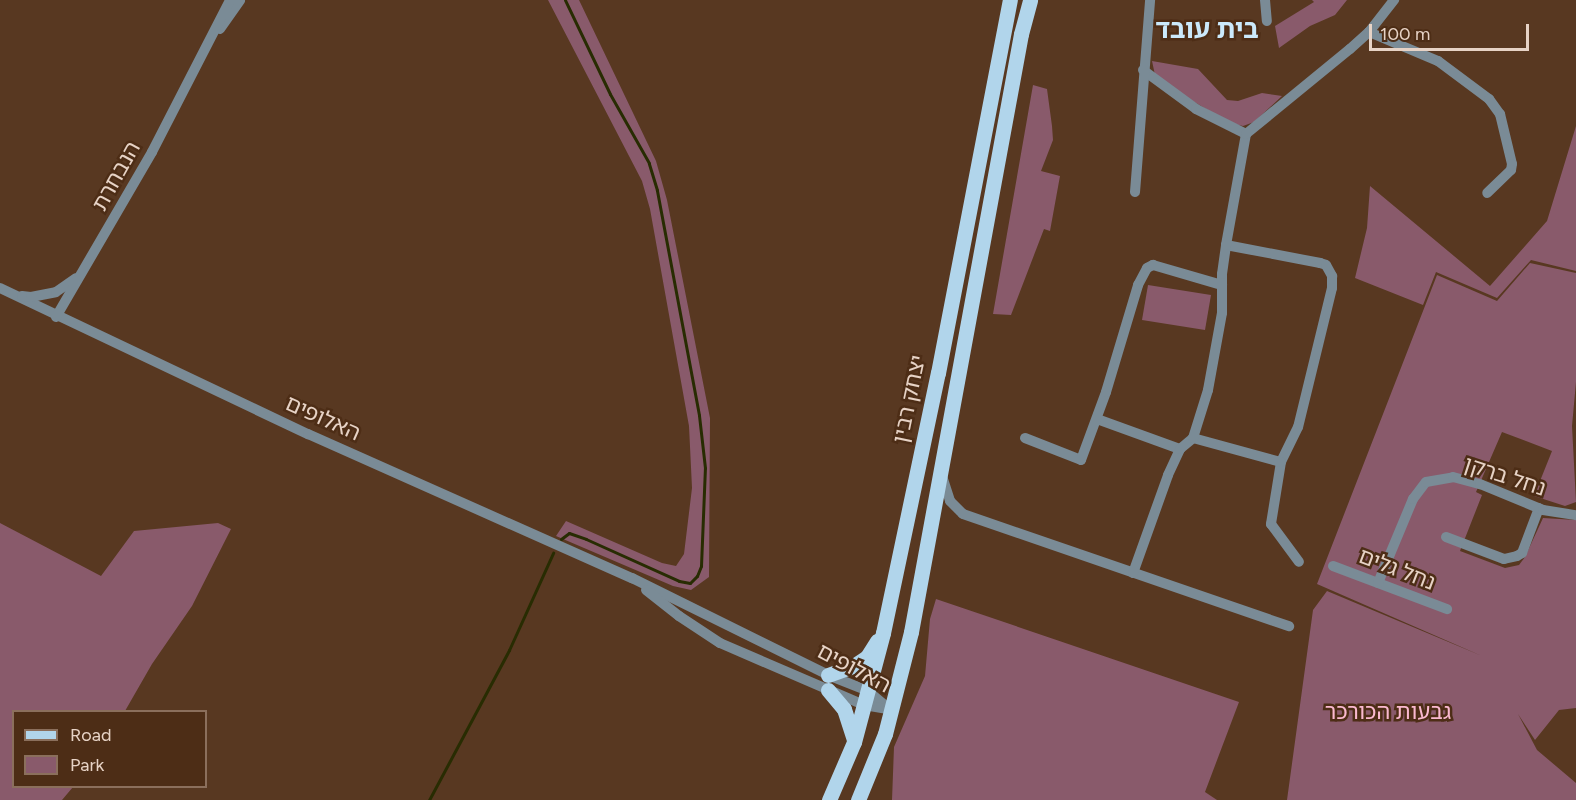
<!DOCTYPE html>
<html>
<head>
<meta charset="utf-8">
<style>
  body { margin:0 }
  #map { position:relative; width:1576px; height:800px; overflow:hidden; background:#583821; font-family:Figtree,"Noto Sans Hebrew",sans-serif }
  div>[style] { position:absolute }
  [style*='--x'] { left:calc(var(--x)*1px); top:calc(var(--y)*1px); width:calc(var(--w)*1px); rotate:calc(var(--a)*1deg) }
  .green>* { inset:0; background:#895a6b }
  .stream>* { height:3px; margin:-1.5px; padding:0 1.5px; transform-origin:1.5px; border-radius:1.5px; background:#282c02 }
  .minor>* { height:10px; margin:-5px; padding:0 5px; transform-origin:5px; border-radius:5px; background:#7a8b96 }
  .major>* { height:15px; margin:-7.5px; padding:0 7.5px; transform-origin:7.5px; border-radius:7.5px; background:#b1d5eb }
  span { translate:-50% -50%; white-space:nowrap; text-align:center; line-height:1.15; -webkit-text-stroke:5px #4d2d16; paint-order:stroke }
  .street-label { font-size:22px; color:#e7d3c6 }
  .park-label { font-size:22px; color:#fab9d0 }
  .quarter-label { font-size:26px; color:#cbe9fb; font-weight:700 }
  .legend { position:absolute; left:12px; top:710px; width:195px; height:78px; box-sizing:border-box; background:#4d2d16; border:2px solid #8b6f5c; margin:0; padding:8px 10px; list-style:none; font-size:18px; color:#e7d3c6 }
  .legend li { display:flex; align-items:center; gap:12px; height:30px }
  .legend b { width:30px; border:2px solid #8b6f5c }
  .scale { position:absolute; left:1369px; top:24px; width:160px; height:27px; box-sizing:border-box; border:3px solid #e7d3c6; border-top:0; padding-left:8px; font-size:18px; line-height:21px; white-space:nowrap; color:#e7d3c6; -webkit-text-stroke:4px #4d2d16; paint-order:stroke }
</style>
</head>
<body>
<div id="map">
  <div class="green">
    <div style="clip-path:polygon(548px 0,579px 0,656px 161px,667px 200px,710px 418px,709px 577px,691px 590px,673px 586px,556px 536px,566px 521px,662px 563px,676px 566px,684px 554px,692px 488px,689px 426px,650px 209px,642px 181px)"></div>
    <div style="clip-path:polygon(1312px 0,1347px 0,1335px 15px,1310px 26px,1279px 48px,1275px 26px,1314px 2px)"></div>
    <div style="clip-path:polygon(1152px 61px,1198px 69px,1227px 100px,1238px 101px,1262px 93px,1282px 96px,1254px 122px,1243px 126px,1230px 123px,1179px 93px,1155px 75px)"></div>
    <div style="clip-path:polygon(1033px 85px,1047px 89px,1052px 126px,1053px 140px,1041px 171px,1060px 176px,1050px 231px,1044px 229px,1011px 315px,993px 314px)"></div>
    <div style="clip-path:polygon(1576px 126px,1576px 271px,1531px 260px,1497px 298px,1436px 272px,1423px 305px,1355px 278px,1367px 228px,1370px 186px,1490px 286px,1547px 221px)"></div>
    <div style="clip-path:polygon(1530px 263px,1576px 273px,1576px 382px,1572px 426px,1576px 502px,1565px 506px,1534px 496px,1552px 451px,1502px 432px,1476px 492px,1482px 495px,1460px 551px,1505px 568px,1519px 565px,1525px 557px,1543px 518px,1576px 520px,1576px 708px,1559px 710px,1535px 740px,1518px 714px,1537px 750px,1576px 783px,1576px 800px,1287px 800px,1313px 610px,1327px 591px,1482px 656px,1317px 584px,1437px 275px,1497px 301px)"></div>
    <div style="clip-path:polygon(1148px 285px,1211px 295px,1205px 330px,1142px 320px)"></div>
    <div style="clip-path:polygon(0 523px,101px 576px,134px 531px,218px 523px,231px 529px,192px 606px,152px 664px,125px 711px,14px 712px,14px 786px,73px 787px,62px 800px,0 800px)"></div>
    <div style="clip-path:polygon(936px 599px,1239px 702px,1205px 792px,1217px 800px,892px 800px,894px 747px,925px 676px,930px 619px)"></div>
  </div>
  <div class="stream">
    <div style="--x:561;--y:539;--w:10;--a:-37"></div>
    <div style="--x:569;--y:533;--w:18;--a:19"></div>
    <div style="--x:586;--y:539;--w:102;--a:24.3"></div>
    <div style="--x:679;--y:581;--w:11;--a:10"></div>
    <div style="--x:690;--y:583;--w:10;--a:-45"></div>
    <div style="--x:697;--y:576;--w:11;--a:-68"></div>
    <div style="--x:701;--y:566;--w:98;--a:-87.7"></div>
    <div style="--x:705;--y:468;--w:53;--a:-96.5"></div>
    <div style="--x:699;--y:415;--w:229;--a:-100.6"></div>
    <div style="--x:657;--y:190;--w:28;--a:-107"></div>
    <div style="--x:649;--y:163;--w:79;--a:-119.5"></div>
    <div style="--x:610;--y:94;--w:104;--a:-115.6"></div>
    <div style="--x:429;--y:800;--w:170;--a:-61.9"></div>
    <div style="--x:509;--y:650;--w:107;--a:-65.6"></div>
  </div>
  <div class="minor">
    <div style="--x:1265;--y:0;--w:21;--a:85"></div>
    <div style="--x:220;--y:29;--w:35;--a:-55"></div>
    <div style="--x:1369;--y:32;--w:75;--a:22.8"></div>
    <div style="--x:1438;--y:61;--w:64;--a:36.7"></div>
    <div style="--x:1489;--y:99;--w:19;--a:54"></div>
    <div style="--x:1500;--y:114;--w:51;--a:76.5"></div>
    <div style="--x:1512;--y:164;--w:6;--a:99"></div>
    <div style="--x:1511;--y:170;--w:33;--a:136"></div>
    <div style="--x:1143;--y:70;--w:66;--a:36.3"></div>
    <div style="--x:1196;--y:109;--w:56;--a:26.6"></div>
    <div style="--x:1135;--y:192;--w:193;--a:-85.5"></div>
    <div style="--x:1226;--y:245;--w:96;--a:10.8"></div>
    <div style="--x:1320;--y:263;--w:6;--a:18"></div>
    <div style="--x:1326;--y:265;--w:13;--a:61"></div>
    <div style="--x:1332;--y:276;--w:12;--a:90"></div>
    <div style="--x:1332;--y:288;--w:143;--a:103.7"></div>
    <div style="--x:1298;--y:427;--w:39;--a:116"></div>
    <div style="--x:1281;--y:462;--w:63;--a:99.2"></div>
    <div style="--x:1271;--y:524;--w:47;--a:53.6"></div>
    <div style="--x:0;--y:288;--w:341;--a:25.4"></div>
    <div style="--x:308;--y:434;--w:355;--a:24"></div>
    <div style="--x:632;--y:578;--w:219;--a:26.3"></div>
    <div style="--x:828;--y:675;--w:43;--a:21.8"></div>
    <div style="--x:868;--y:691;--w:30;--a:40"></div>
    <div style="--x:22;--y:296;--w:9;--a:6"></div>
    <div style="--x:31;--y:297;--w:25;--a:-11"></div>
    <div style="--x:56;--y:292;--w:24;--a:-35"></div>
    <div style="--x:56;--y:317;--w:191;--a:-59.8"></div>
    <div style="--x:152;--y:152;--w:171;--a:-62.8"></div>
    <div style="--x:1097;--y:419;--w:88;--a:19.9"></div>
    <div style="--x:1025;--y:438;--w:60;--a:21.4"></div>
    <div style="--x:1081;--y:460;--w:72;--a:-69.8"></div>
    <div style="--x:1106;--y:392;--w:112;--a:-73.3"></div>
    <div style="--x:1138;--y:285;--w:19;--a:-62"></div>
    <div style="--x:1147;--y:268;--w:7;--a:-27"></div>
    <div style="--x:1153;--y:265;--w:72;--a:16.2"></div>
    <div style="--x:1193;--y:438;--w:91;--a:15.3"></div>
    <div style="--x:942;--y:476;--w:26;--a:72"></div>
    <div style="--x:950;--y:501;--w:18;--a:45"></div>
    <div style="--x:963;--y:514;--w:345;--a:19"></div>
    <div style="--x:1446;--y:537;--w:62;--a:20.8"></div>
    <div style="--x:1504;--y:559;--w:13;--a:-13"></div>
    <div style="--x:1517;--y:556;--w:6;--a:-31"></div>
    <div style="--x:1522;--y:553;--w:48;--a:-69.3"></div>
    <div style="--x:1333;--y:566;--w:122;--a:20.7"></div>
    <div style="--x:1133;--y:573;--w:104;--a:-70.3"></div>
    <div style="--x:1168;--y:475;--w:29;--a:-65"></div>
    <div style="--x:1180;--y:449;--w:17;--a:-40"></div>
    <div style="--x:1193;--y:438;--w:50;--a:-72.6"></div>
    <div style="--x:1208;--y:390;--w:78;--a:-79.7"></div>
    <div style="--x:1222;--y:313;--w:39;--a:-90"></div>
    <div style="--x:1222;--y:274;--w:29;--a:-82"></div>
    <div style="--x:1226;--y:245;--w:113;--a:-79.8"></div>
    <div style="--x:1246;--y:134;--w:134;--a:-39.3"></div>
    <div style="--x:1350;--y:49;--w:25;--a:-42"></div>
    <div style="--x:1369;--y:32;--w:41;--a:-52"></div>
    <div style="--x:1378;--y:583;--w:91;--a:-67.4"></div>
    <div style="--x:1413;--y:499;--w:21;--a:-53"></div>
    <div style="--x:1426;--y:482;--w:27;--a:-10"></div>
    <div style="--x:1453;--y:477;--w:28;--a:15"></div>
    <div style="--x:1480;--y:484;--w:68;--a:22.4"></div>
    <div style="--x:1543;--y:510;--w:33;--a:9"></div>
    <div style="--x:646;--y:590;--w:42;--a:38.2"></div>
    <div style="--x:679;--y:616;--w:49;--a:33.4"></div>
    <div style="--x:720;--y:643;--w:157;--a:23.3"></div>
    <div style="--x:864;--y:705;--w:27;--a:10"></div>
  </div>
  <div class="major">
    <div style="--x:828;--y:675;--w:29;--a:-20"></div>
    <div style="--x:855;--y:665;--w:14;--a:-34"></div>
    <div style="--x:867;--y:657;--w:19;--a:-58"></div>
    <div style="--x:828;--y:690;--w:25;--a:50"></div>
    <div style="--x:844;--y:709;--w:32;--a:72"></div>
    <div style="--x:829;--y:800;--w:63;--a:-66.7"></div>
    <div style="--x:854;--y:742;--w:113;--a:-75.1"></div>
    <div style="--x:883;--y:633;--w:266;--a:-78.1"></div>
    <div style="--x:938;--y:373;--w:380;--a:-79.1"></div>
    <div style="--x:858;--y:800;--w:71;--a:-67.8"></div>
    <div style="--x:885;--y:734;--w:105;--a:-75.7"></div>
    <div style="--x:911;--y:632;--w:608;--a:-79.58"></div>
    <div style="--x:1021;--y:34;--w:35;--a:-75"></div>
  </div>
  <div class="street-label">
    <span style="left:116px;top:176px;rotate:-61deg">הנבחרת</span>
    <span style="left:909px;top:399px;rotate:-78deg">יצחק רבין</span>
    <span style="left:323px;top:418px;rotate:24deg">האלופים</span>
    <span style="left:1505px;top:476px;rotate:18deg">נחל ברקן</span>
    <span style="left:1397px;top:569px;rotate:21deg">נחל גלים</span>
    <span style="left:854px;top:668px;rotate:28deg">האלופים</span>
  </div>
  <div class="park-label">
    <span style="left:1388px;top:712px">גבעות הכורכר</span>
  </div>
  <div class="quarter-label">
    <span style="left:1207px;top:30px">בית עובד</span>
  </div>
  <ul class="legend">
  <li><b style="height:8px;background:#b1d5eb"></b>Road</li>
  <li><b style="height:16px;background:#895a6b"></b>Park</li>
  </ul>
  <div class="scale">100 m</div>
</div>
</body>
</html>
